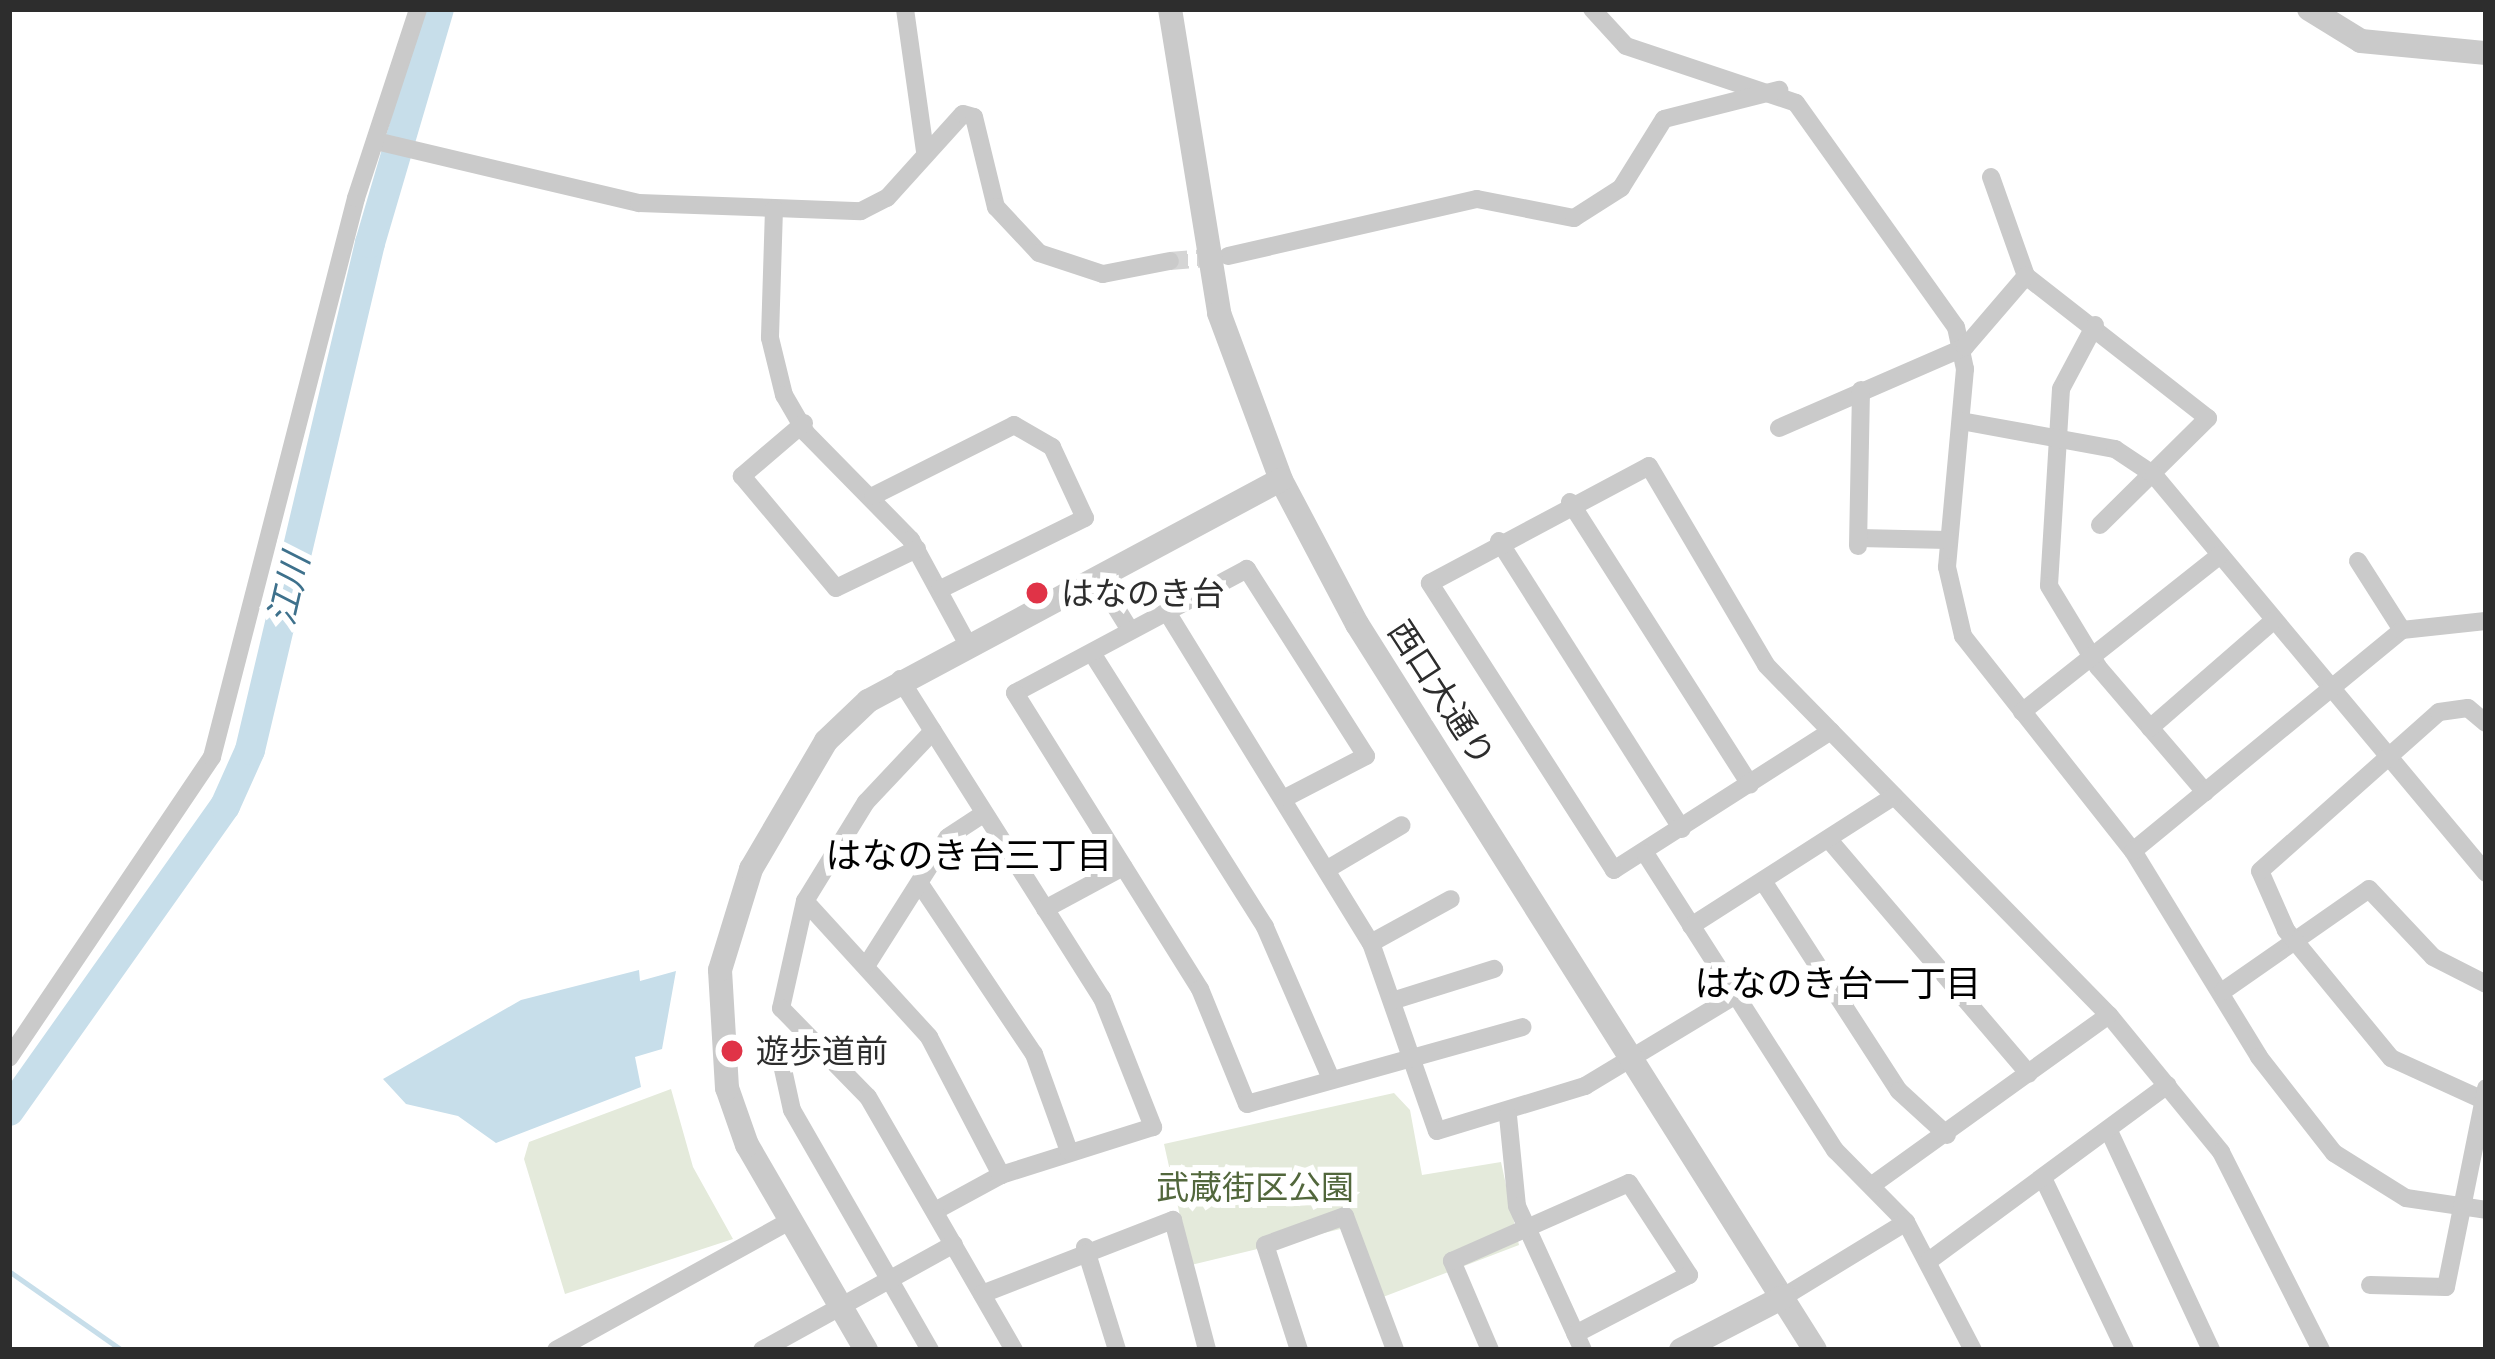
<!DOCTYPE html>
<html>
<head>
<meta charset="utf-8">
<style>
  body { margin:0 }
  #map { position:relative; width:2495px; height:1359px; overflow:hidden; background:#fff; font-family:Lato,"Noto Sans JP",sans-serif }
  div>[style] { position:absolute }
  [style*='--x'] { left:calc(var(--x)*1px); top:calc(var(--y)*1px); width:calc(var(--w)*1px); rotate:calc(var(--a)*1deg) }
  .green>* { inset:0; background:#e4eadb }
  .water>* { inset:0; background:#c7deea }
  .stream>* { height:4.5px; margin:-2.25px; padding:0 2.25px; transform-origin:2.25px; border-radius:2.25px; background:#c7deea }
  .river>* { height:30px; margin:-15px; padding:0 15px; transform-origin:15px; border-radius:15px; background:#c7deea }
  .minor-tunnel>* { height:18px; margin-top:-9px; transform-origin:0; background:repeating-linear-gradient(90deg,#d5d5d5 0 18px,transparent 0 27px) }
  .minor>* { height:18px; margin:-9px; padding:0 9px; transform-origin:9px; border-radius:9px; background:#cacaca }
  .tertiary>* { height:24px; margin:-12px; padding:0 12px; transform-origin:12px; border-radius:12px; background:#cacaca }
  .dots>* { width:33px; height:33px; translate:-50% -50%; box-sizing:border-box; border:6px solid #fff; border-radius:50% }
  span { translate:-50% -50%; white-space:nowrap; text-align:center; line-height:1.15; -webkit-text-stroke:12px #fff; paint-order:stroke }
  .poi-label { font-size:33px; color:#2d2d2d }
  .left { translate:0 -50%; text-align:left }
  .street-label { font-size:33px; color:#2d2d2d }
  .park-label { font-size:33px; color:#52673c }
  .water-label { font-size:36px; color:#3e718c; font-style:italic }
  .neighbourhood-label { font-size:36px; color:#000 }
  .frame { position:absolute; inset:0; border:12px solid #2d2d2d; pointer-events:none }
</style>
</head>
<body>
<div id="map">
  <div class="green">
    <div style="clip-path:polygon(671px 1089px,693px 1167px,733px 1239px,565px 1294px,524px 1159px,529px 1142px)"></div>
    <div style="clip-path:polygon(1394px 1093px,1410px 1110px,1422px 1175px,1501px 1162px,1519px 1245px,1383px 1297px,1357px 1225px,1191px 1265px,1164px 1144px)"></div>
  </div>
  <div class="water">
    <div style="clip-path:polygon(639px 970px,640px 981px,676px 971px,662px 1049px,635px 1057px,641px 1087px,496px 1143px,458px 1116px,406px 1104px,383px 1079px,521px 1000px)"></div>
  </div>
  <div class="stream">
    <div style="--x:9;--y:1271;--w:138;--a:35"></div>
  </div>
  <div class="river">
    <div style="--x:9;--y:1111;--w:374;--a:-54.7"></div>
    <div style="--x:225;--y:806;--w:61;--a:-65.9"></div>
    <div style="--x:250;--y:750;--w:521;--a:-76.68"></div>
    <div style="--x:370;--y:243;--w:244;--a:-73.6"></div>
  </div>
  <div class="minor-tunnel">
    <div style="--x:1170;--y:261;--w:49;--a:-4.7"></div>
  </div>
  <div class="minor">
    <div style="--x:905;--y:9;--w:144;--a:82"></div>
    <div style="--x:1592;--y:9;--w:50;--a:47.4"></div>
    <div style="--x:1626;--y:46;--w:179;--a:18.5"></div>
    <div style="--x:1796;--y:103;--w:275;--a:54.5"></div>
    <div style="--x:1956;--y:327;--w:43;--a:77.9"></div>
    <div style="--x:1965;--y:369;--w:199;--a:95.2"></div>
    <div style="--x:1947;--y:567;--w:71;--a:76.9"></div>
    <div style="--x:1963;--y:636;--w:274;--a:51.7"></div>
    <div style="--x:2133;--y:851;--w:241;--a:58.5"></div>
    <div style="--x:2259;--y:1057;--w:122;--a:52"></div>
    <div style="--x:2334;--y:1153;--w:85;--a:32"></div>
    <div style="--x:2406;--y:1198;--w:81;--a:8.5"></div>
    <div style="--x:376;--y:141;--w:270;--a:13.3"></div>
    <div style="--x:639;--y:203;--w:222;--a:2.1"></div>
    <div style="--x:861;--y:211;--w:29;--a:-27"></div>
    <div style="--x:887;--y:198;--w:113;--a:-47.9"></div>
    <div style="--x:963;--y:114;--w:11;--a:15"></div>
    <div style="--x:974;--y:117;--w:93;--a:76.3"></div>
    <div style="--x:996;--y:207;--w:63;--a:46.9"></div>
    <div style="--x:1039;--y:253;--w:67;--a:18.2"></div>
    <div style="--x:1103;--y:274;--w:68;--a:-11"></div>
    <div style="--x:1991;--y:177;--w:105;--a:70.5"></div>
    <div style="--x:2026;--y:276;--w:231;--a:38"></div>
    <div style="--x:2208;--y:418;--w:152;--a:135.3"></div>
    <div style="--x:774;--y:209;--w:129;--a:91.8"></div>
    <div style="--x:770;--y:338;--w:59;--a:76.2"></div>
    <div style="--x:784;--y:395;--w:44;--a:59.9"></div>
    <div style="--x:806;--y:433;--w:150;--a:45.5"></div>
    <div style="--x:911;--y:540;--w:117;--a:61.5"></div>
    <div style="--x:1228;--y:256;--w:255;--a:-12.9"></div>
    <div style="--x:1477;--y:199;--w:99;--a:11.1"></div>
    <div style="--x:1574;--y:218;--w:56;--a:-32.6"></div>
    <div style="--x:1621;--y:188;--w:81;--a:-58.1"></div>
    <div style="--x:1664;--y:119;--w:119;--a:-14.2"></div>
    <div style="--x:2095;--y:325;--w:72;--a:118"></div>
    <div style="--x:2061;--y:389;--w:197;--a:93.5"></div>
    <div style="--x:2049;--y:586;--w:95;--a:58.8"></div>
    <div style="--x:2098;--y:667;--w:165;--a:49.4"></div>
    <div style="--x:1961;--y:421;--w:157;--a:10.3"></div>
    <div style="--x:2115;--y:449;--w:47;--a:33.7"></div>
    <div style="--x:2154;--y:475;--w:518;--a:50.17"></div>
    <div style="--x:804;--y:423;--w:82;--a:139.5"></div>
    <div style="--x:742;--y:476;--w:146;--a:50"></div>
    <div style="--x:836;--y:588;--w:90;--a:-25.7"></div>
    <div style="--x:1779;--y:428;--w:203;--a:-23.5"></div>
    <div style="--x:1965;--y:347;--w:94;--a:-49.3"></div>
    <div style="--x:873;--y:496;--w:158;--a:-26.7"></div>
    <div style="--x:1014;--y:425;--w:44;--a:30.1"></div>
    <div style="--x:1052;--y:447;--w:78;--a:65.1"></div>
    <div style="--x:1085;--y:518;--w:161;--a:153.8"></div>
    <div style="--x:1570;--y:502;--w:335;--a:57.5"></div>
    <div style="--x:1859;--y:538;--w:89;--a:1.3"></div>
    <div style="--x:1499;--y:541;--w:341;--a:57.6"></div>
    <div style="--x:1858;--y:546;--w:156;--a:-88.9"></div>
    <div style="--x:2358;--y:561;--w:82;--a:57.5"></div>
    <div style="--x:1097;--y:577;--w:62;--a:58.1"></div>
    <div style="--x:1167;--y:612;--w:389;--a:58.4"></div>
    <div style="--x:1371;--y:943;--w:199;--a:70.7"></div>
    <div style="--x:1437;--y:1131;--w:155;--a:-16.9"></div>
    <div style="--x:1585;--y:1086;--w:176;--a:-31.1"></div>
    <div style="--x:1092;--y:653;--w:324;--a:57.7"></div>
    <div style="--x:1265;--y:927;--w:166;--a:66.5"></div>
    <div style="--x:900;--y:679;--w:378;--a:57.7"></div>
    <div style="--x:1102;--y:998;--w:139;--a:68.4"></div>
    <div style="--x:1153;--y:1127;--w:159;--a:162.5"></div>
    <div style="--x:1001;--y:1175;--w:75;--a:151.4"></div>
    <div style="--x:2022;--y:712;--w:253;--a:-38.4"></div>
    <div style="--x:2150;--y:728;--w:163;--a:-41"></div>
    <div style="--x:933;--y:731;--w:98;--a:133.3"></div>
    <div style="--x:866;--y:802;--w:116;--a:121.6"></div>
    <div style="--x:805;--y:901;--w:110;--a:102.6"></div>
    <div style="--x:781;--y:1008;--w:124;--a:45.7"></div>
    <div style="--x:868;--y:1097;--w:292;--a:60"></div>
    <div style="--x:1831;--y:731;--w:258;--a:147.4"></div>
    <div style="--x:1614;--y:870;--w:341;--a:-122.7"></div>
    <div style="--x:1430;--y:583;--w:248;--a:-28.1"></div>
    <div style="--x:1649;--y:466;--w:231;--a:59.5"></div>
    <div style="--x:1766;--y:665;--w:490;--a:45.6"></div>
    <div style="--x:2109;--y:1015;--w:177;--a:50.7"></div>
    <div style="--x:2221;--y:1152;--w:222;--a:63.2"></div>
    <div style="--x:1287;--y:797;--w:89;--a:-27.4"></div>
    <div style="--x:1366;--y:756;--w:222;--a:-122.5"></div>
    <div style="--x:1247;--y:569;--w:263;--a:151.9"></div>
    <div style="--x:1015;--y:693;--w:349;--a:58"></div>
    <div style="--x:1200;--y:989;--w:124;--a:67.8"></div>
    <div style="--x:1247;--y:1104;--w:286;--a:-15.6"></div>
    <div style="--x:1830;--y:841;--w:306;--a:49.5"></div>
    <div style="--x:2133;--y:851;--w:348;--a:-39.4"></div>
    <div style="--x:2402;--y:630;--w:84;--a:-6.1"></div>
    <div style="--x:1645;--y:853;--w:353;--a:57.4"></div>
    <div style="--x:1835;--y:1150;--w:101;--a:45.4"></div>
    <div style="--x:1906;--y:1222;--w:144;--a:62.4"></div>
    <div style="--x:1331;--y:867;--w:82;--a:-30.6"></div>
    <div style="--x:1763;--y:881;--w:250;--a:57.1"></div>
    <div style="--x:1899;--y:1091;--w:65;--a:42.5"></div>
    <div style="--x:920;--y:884;--w:205;--a:56.2"></div>
    <div style="--x:1034;--y:1054;--w:103;--a:70.2"></div>
    <div style="--x:805;--y:901;--w:184;--a:47.6"></div>
    <div style="--x:929;--y:1037;--w:156;--a:62.4"></div>
    <div style="--x:1045;--y:909;--w:89;--a:-28.3"></div>
    <div style="--x:1691;--y:926;--w:241;--a:-32.6"></div>
    <div style="--x:1371;--y:943;--w:91;--a:-28.8"></div>
    <div style="--x:868;--y:963;--w:149;--a:-57.6"></div>
    <div style="--x:948;--y:837;--w:42;--a:-33.3"></div>
    <div style="--x:2223;--y:991;--w:178;--a:-34.9"></div>
    <div style="--x:2369;--y:889;--w:93;--a:46.7"></div>
    <div style="--x:2433;--y:957;--w:59;--a:27"></div>
    <div style="--x:1395;--y:1000;--w:104;--a:-17.4"></div>
    <div style="--x:779;--y:1051;--w:60;--a:77.6"></div>
    <div style="--x:792;--y:1110;--w:277;--a:60.1"></div>
    <div style="--x:9;--y:1058;--w:363;--a:-56"></div>
    <div style="--x:212;--y:757;--w:577;--a:-75.55"></div>
    <div style="--x:356;--y:198;--w:199;--a:-71.8"></div>
    <div style="--x:2483;--y:1100;--w:101;--a:-155.5"></div>
    <div style="--x:2391;--y:1058;--w:166;--a:-129.4"></div>
    <div style="--x:2286;--y:930;--w:64;--a:-113.8"></div>
    <div style="--x:2260;--y:871;--w:239;--a:-41.6"></div>
    <div style="--x:2439;--y:712;--w:29;--a:-8"></div>
    <div style="--x:2468;--y:708;--w:23;--a:40"></div>
    <div style="--x:1508;--y:1116;--w:90;--a:84.3"></div>
    <div style="--x:1517;--y:1206;--w:158;--a:65.4"></div>
    <div style="--x:2109;--y:1131;--w:242;--a:65"></div>
    <div style="--x:2043;--y:1178;--w:191;--a:64.5"></div>
    <div style="--x:1875;--y:1183;--w:288;--a:-35.7"></div>
    <div style="--x:1085;--y:1247;--w:108;--a:72.7"></div>
    <div style="--x:1930;--y:1260;--w:295;--a:-36.4"></div>
    <div style="--x:2370;--y:1285;--w:76;--a:1.5"></div>
    <div style="--x:2446;--y:1287;--w:203;--a:-78.6"></div>
    <div style="--x:982;--y:1294;--w:205;--a:-21.2"></div>
    <div style="--x:1173;--y:1220;--w:134;--a:75.3"></div>
    <div style="--x:1785;--y:1296;--w:142;--a:-31.4"></div>
    <div style="--x:556;--y:1350;--w:267;--a:-28.9"></div>
    <div style="--x:762;--y:1350;--w:219;--a:-28.9"></div>
    <div style="--x:1299;--y:1350;--w:110;--a:-107.9"></div>
    <div style="--x:1265;--y:1245;--w:85;--a:-19.9"></div>
    <div style="--x:1345;--y:1216;--w:143;--a:69.5"></div>
    <div style="--x:1490;--y:1350;--w:97;--a:-113.1"></div>
    <div style="--x:1452;--y:1261;--w:193;--a:-23.8"></div>
    <div style="--x:1629;--y:1183;--w:110;--a:56.9"></div>
    <div style="--x:1689;--y:1275;--w:128;--a:152.6"></div>
  </div>
  <div class="tertiary">
    <div style="--x:1170;--y:9;--w:308;--a:80.8"></div>
    <div style="--x:1219;--y:313;--w:178;--a:69.6"></div>
    <div style="--x:1281;--y:480;--w:163;--a:62.2"></div>
    <div style="--x:1357;--y:624;--w:858;--a:57.75"></div>
    <div style="--x:2309;--y:9;--w:61;--a:31.6"></div>
    <div style="--x:2361;--y:41;--w:126;--a:5.5"></div>
    <div style="--x:866;--y:1350;--w:237;--a:-120.1"></div>
    <div style="--x:747;--y:1145;--w:60;--a:-109.3"></div>
    <div style="--x:727;--y:1088;--w:118;--a:-93.4"></div>
    <div style="--x:720;--y:970;--w:106;--a:-72.9"></div>
    <div style="--x:751;--y:869;--w:148;--a:-59.6"></div>
    <div style="--x:826;--y:741;--w:58;--a:-43.6"></div>
    <div style="--x:868;--y:701;--w:468;--a:-28.2"></div>
    <div style="--x:1681;--y:1350;--w:117;--a:-27.4"></div>
  </div>
  <div class="dots">
    <div style="left:1037px;top:593px;background:#e03347"></div>
    <div style="left:732px;top:1051px;background:#e03347"></div>
  </div>
  <div class="poi-label">
    <span class="left" style="left:1061px;top:593px">はなのき台</span>
    <span class="left" style="left:756px;top:1051px">遊歩道前</span>
  </div>
  <div class="street-label">
    <span style="left:1442px;top:693px;rotate:57deg">西口大通り</span>
  </div>
  <div class="park-label">
    <span style="left:1255px;top:1187px">武蔵街区公園</span>
  </div>
  <div class="water-label">
    <span style="left:288px;top:589px;rotate:-77deg">江川</span>
  </div>
  <div class="neighbourhood-label">
    <span style="left:969px;top:855px">はなのき台三丁目</span>
    <span style="left:1838px;top:983px">はなのき台一丁目</span>
  </div>
  <div class="frame"></div>
</div>
</body>
</html>
